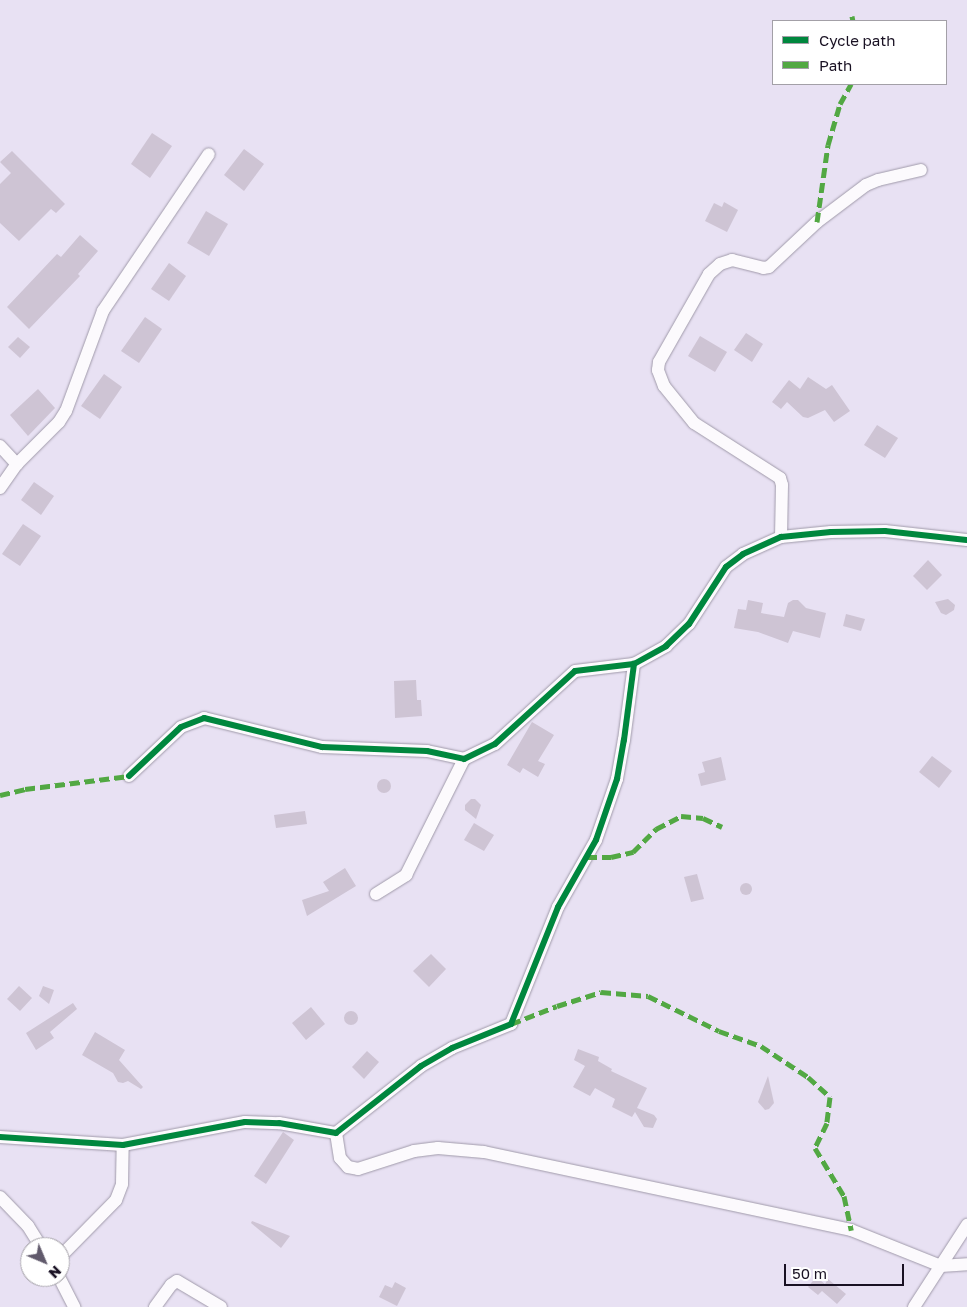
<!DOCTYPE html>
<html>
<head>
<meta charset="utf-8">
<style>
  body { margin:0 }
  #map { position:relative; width:967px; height:1307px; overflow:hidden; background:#e8e1f3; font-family:"Golos Text",sans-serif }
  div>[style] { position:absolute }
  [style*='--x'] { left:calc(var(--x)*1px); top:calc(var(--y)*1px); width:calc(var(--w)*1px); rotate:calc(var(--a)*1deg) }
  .building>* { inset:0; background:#cec4d4 }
  .round { border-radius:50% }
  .roads { filter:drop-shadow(0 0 1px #a09aaa) drop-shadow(0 0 1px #a09aaa) }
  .minor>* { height:12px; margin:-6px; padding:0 6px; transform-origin:6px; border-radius:6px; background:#fcfafd }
  .quiet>* { height:5px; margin-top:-2.5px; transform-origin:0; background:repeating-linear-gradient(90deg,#52a843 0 10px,transparent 0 15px) }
  .cycleway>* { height:6px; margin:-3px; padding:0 3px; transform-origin:3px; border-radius:3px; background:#00873e }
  span { translate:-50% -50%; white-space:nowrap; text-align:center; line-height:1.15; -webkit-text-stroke:4px #fff; paint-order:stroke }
  .legend { position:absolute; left:772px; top:20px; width:175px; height:65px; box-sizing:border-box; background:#fff; border:1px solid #a3a0a7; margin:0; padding:6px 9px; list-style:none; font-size:15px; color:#191123 }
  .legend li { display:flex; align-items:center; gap:10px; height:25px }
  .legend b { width:25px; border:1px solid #a3a0a7 }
  .north { position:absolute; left:20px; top:1237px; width:50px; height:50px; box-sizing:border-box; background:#fff; border:1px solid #a3a0a7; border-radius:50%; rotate:135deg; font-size:14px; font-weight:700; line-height:20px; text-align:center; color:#191123 }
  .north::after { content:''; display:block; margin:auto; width:18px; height:22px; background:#615a6c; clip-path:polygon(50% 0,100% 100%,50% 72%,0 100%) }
  .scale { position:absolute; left:784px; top:1264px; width:120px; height:22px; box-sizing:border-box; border:2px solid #191123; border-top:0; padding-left:6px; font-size:15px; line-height:18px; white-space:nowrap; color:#191123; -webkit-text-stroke:4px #fff; paint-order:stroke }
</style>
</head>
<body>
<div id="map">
  <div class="building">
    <div style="clip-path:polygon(152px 133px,172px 146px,150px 178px,131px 164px)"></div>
    <div style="clip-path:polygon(244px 149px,264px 164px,244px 191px,224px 175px)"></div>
    <div style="clip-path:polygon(12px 151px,65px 204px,56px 213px,51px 209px,19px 241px,0 223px,0 184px,11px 173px,0 162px)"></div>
    <div style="clip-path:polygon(724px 202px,738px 210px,727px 232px,705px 221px,714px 203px,722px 207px)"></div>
    <div style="clip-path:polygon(206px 211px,228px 224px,209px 256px,187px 243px)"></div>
    <div style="clip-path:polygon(80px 235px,98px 251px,78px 274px,80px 276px,29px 329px,7px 307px,57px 254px,61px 257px)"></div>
    <div style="clip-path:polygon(169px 263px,186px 276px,169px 301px,151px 289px)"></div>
    <div style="clip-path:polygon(145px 317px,162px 329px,139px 363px,121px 351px)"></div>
    <div style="clip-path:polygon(746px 333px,763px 344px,752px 362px,734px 350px)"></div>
    <div style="clip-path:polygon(700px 336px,727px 352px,715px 372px,688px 356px)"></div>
    <div style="clip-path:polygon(18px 337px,30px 347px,20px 358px,8px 347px)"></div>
    <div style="clip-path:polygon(104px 374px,122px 387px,100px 419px,81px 406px)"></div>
    <div style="clip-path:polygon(808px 377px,826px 389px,832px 385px,850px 411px,834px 422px,825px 410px,808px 418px,803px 417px,787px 402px,781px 409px,772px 402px,789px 380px,800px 389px)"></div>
    <div style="clip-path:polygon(38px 389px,55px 408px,28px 436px,10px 415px)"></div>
    <div style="clip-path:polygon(877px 425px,898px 438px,885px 458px,864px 445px)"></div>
    <div style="clip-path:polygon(34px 482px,54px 496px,41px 515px,21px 500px)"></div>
    <div style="clip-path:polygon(23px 524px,41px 536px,20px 566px,2px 554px)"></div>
    <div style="clip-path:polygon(928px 560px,942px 575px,927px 590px,913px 576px)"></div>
    <div style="clip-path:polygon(948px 599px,955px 605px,954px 610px,946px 615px,941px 613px,935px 602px)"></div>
    <div style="clip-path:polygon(748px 600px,763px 603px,761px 613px,784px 617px,788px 603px,793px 600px,798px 600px,806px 608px,826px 613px,820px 638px,793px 631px,788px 643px,758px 632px,734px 628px,738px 609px,746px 610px)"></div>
    <div style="clip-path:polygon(846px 614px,865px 619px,861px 631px,843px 626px)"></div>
    <div style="clip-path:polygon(416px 680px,417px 700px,421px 700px,422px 716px,395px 718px,394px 681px)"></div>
    <div style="clip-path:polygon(532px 722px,554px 735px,538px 761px,545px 764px,538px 777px,523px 768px,520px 773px,507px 765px)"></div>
    <div style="clip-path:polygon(932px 756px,952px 771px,939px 788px,919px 772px)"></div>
    <div style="clip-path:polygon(721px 757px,726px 780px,701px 786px,698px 774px,705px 772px,702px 762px)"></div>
    <div class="round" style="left:377px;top:779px;width:14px;height:14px"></div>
    <div style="clip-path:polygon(471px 799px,475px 799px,481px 805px,476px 819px,465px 810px,465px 805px)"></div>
    <div style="clip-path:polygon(305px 811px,307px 824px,276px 828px,274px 815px)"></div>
    <div style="clip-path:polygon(474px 823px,494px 835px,484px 851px,464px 840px)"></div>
    <div style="clip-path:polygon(345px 868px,356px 886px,307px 916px,302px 900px,329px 891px,323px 882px)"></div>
    <div style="clip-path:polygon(697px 874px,704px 899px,691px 902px,684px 877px)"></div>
    <div class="round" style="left:740px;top:883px;width:12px;height:12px"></div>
    <div style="clip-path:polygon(431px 954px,446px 969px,429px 987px,413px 971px)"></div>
    <div style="clip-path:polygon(19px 986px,32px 998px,20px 1011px,7px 999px)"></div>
    <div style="clip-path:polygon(43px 986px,54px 990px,49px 1004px,39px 996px)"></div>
    <div style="clip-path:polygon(73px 1003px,77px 1009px,50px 1032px,54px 1038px,36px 1050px,26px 1033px)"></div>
    <div style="clip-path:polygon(311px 1007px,325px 1024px,306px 1040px,292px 1023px)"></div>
    <div class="round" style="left:344px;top:1011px;width:14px;height:14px"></div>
    <div style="clip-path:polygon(95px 1032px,125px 1050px,119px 1060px,143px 1087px,141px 1089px,128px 1081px,123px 1083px,118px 1082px,113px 1073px,82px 1055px)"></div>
    <div style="clip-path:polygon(578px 1049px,599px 1057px,598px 1061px,612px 1069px,611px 1071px,647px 1088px,637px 1108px,654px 1115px,657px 1119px,653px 1128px,644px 1127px,635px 1112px,632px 1117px,612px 1107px,615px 1099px,595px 1088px,590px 1096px,573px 1087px,585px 1066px,574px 1060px)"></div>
    <div style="clip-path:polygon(367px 1051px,379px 1062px,364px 1079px,352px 1067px)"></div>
    <div style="clip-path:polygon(768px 1076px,774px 1103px,769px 1109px,765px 1110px,758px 1102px)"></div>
    <div style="clip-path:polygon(283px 1132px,294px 1140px,266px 1184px,254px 1176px)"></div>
    <div style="clip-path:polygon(252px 1221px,290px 1236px,281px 1248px,251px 1223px)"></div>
    <div style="clip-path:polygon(816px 1277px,825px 1284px,828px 1279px,846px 1294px,837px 1304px,822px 1291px,818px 1295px,808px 1287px)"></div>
    <div style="clip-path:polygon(395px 1282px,406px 1288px,397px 1306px,379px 1297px,385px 1285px,392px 1288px)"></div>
  </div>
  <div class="roads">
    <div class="minor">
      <div style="--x:0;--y:446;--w:25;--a:47"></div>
      <div style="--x:0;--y:488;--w:29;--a:-55"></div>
      <div style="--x:17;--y:464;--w:59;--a:-45"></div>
      <div style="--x:59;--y:422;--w:13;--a:-58"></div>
      <div style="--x:66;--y:411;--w:107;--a:-69.7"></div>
      <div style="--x:103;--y:311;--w:189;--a:-56"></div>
      <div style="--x:781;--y:537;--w:52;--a:-88.9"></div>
      <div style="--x:782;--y:485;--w:7;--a:-106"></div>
      <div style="--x:780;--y:478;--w:102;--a:-147.4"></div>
      <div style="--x:694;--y:423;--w:48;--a:-129"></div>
      <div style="--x:664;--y:386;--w:17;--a:-111"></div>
      <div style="--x:658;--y:370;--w:8;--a:-83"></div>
      <div style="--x:659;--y:362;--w:101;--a:-60.4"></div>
      <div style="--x:709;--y:274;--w:15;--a:-42"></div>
      <div style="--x:720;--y:264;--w:13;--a:-18"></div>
      <div style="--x:732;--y:260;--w:32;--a:14"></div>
      <div style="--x:763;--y:268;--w:6;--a:-9"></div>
      <div style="--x:769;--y:267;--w:66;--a:-43.2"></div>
      <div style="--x:817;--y:222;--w:61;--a:-37.1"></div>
      <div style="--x:866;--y:185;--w:13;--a:-23"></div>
      <div style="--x:878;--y:180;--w:44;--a:-13.1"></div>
      <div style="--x:129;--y:776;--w:71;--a:-43.3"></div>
      <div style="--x:181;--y:727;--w:25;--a:-21"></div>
      <div style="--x:204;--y:718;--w:122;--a:13.8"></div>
      <div style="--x:322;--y:747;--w:105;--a:2.2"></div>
      <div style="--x:427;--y:751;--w:38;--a:12"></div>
      <div style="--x:464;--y:759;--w:34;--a:-26"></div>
      <div style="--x:495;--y:744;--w:108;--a:-42.4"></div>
      <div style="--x:575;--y:671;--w:59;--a:-6.8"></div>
      <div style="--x:634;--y:664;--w:37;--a:-29"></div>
      <div style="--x:666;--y:646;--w:32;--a:-44"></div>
      <div style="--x:689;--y:624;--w:68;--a:-57"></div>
      <div style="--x:726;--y:567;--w:21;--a:-37"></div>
      <div style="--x:743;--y:554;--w:42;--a:-24.1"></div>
      <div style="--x:781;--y:537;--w:50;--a:-5.7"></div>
      <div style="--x:831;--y:532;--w:54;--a:-1.1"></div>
      <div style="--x:885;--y:531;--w:82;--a:6.3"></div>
      <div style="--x:376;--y:894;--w:36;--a:-32"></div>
      <div style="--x:406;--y:875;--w:130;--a:-63.4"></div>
      <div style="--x:336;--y:1133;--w:25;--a:81"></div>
      <div style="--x:340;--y:1158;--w:12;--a:48"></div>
      <div style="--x:348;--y:1167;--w:10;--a:11"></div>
      <div style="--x:358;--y:1169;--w:59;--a:-17.8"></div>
      <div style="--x:414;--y:1151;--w:24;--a:-7"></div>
      <div style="--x:438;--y:1148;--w:46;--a:5"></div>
      <div style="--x:484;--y:1152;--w:375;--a:12"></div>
      <div style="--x:851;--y:1230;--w:97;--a:21.8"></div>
      <div style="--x:941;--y:1266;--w:26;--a:-4"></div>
      <div style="--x:0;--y:1137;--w:123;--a:3.7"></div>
      <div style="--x:123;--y:1145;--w:124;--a:-10.7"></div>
      <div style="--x:245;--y:1122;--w:34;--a:2"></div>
      <div style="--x:279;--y:1123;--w:58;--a:10"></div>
      <div style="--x:336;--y:1133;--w:108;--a:-38.2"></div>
      <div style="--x:421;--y:1066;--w:36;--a:-30"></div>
      <div style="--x:452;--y:1048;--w:64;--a:-22.1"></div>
      <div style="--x:511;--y:1024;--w:126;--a:-68.1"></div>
      <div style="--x:558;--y:907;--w:77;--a:-60.4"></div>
      <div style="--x:596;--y:840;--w:65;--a:-71"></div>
      <div style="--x:617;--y:779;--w:40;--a:-80"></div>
      <div style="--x:624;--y:740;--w:77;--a:-82.5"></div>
      <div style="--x:0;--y:1197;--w:40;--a:46"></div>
      <div style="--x:28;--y:1226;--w:25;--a:58"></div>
      <div style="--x:60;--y:1257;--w:80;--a:-45.5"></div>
      <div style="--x:116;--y:1200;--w:17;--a:-69"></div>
      <div style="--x:122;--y:1184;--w:39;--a:-89"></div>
      <div style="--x:59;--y:1277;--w:34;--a:63"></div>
      <div style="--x:155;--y:1307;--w:27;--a:-54"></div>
      <div style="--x:171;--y:1285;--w:7;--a:-34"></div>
      <div style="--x:177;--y:1281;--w:51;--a:30.6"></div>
      <div style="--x:914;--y:1307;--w:98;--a:-57.1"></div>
    </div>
  </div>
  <div class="quiet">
    <div style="--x:852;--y:16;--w:5;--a:79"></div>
    <div style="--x:817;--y:222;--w:78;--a:-81.9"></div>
    <div style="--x:828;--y:145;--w:43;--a:-73.7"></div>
    <div style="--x:840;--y:104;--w:23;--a:-61"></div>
    <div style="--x:0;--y:795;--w:26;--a:-13"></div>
    <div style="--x:25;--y:789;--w:105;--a:-7.1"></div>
    <div style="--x:587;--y:857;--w:24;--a:0"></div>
    <div style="--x:611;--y:857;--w:23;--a:-13"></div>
    <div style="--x:633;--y:852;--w:33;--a:-45"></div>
    <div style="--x:656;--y:829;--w:28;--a:-27"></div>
    <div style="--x:681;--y:816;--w:22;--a:5"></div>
    <div style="--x:703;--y:818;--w:21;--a:25"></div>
    <div style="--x:511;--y:1024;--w:49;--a:-21.4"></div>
    <div style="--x:557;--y:1006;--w:46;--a:-17.7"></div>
    <div style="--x:601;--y:992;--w:47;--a:4.9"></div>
    <div style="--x:648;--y:996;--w:79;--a:26.2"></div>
    <div style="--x:719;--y:1031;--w:45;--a:19.7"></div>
    <div style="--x:761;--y:1046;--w:56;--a:33.4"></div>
    <div style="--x:808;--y:1077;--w:30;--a:42"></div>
    <div style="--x:830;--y:1097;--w:26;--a:97"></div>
    <div style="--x:827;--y:1123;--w:28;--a:116"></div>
    <div style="--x:815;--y:1148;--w:56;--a:58.9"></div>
    <div style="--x:844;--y:1196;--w:35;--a:78"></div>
  </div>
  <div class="cycleway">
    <div style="--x:129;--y:776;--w:71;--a:-43.3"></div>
    <div style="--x:181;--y:727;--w:25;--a:-21"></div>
    <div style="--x:204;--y:718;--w:122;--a:13.8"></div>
    <div style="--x:322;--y:747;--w:105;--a:2.2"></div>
    <div style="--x:427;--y:751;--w:38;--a:12"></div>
    <div style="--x:464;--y:759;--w:34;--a:-26"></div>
    <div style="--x:495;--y:744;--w:108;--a:-42.4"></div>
    <div style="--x:575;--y:671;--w:59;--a:-6.8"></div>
    <div style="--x:634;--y:664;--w:37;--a:-29"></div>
    <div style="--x:666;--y:646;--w:32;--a:-44"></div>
    <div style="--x:689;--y:624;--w:68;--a:-57"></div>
    <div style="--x:726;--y:567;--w:21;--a:-37"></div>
    <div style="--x:743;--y:554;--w:42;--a:-24.1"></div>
    <div style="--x:781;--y:537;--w:50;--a:-5.7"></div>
    <div style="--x:831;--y:532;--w:54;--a:-1.1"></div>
    <div style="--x:885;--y:531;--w:82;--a:6.3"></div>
    <div style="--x:0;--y:1137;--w:123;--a:3.7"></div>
    <div style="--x:123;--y:1145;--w:124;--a:-10.7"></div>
    <div style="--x:245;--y:1122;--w:34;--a:2"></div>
    <div style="--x:279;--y:1123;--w:58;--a:10"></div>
    <div style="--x:336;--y:1133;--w:108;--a:-38.2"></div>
    <div style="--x:421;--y:1066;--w:36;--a:-30"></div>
    <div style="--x:452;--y:1048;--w:64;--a:-22.1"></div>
    <div style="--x:511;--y:1024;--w:126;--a:-68.1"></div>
    <div style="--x:558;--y:907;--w:77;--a:-60.4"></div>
    <div style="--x:596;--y:840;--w:65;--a:-71"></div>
    <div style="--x:617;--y:779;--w:40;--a:-80"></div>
    <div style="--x:624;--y:740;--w:77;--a:-82.5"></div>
  </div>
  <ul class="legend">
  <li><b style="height:6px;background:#00873e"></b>Cycle path</li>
  <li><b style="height:6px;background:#52a843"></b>Path</li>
  </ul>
  <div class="north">N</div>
  <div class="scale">50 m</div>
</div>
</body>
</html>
